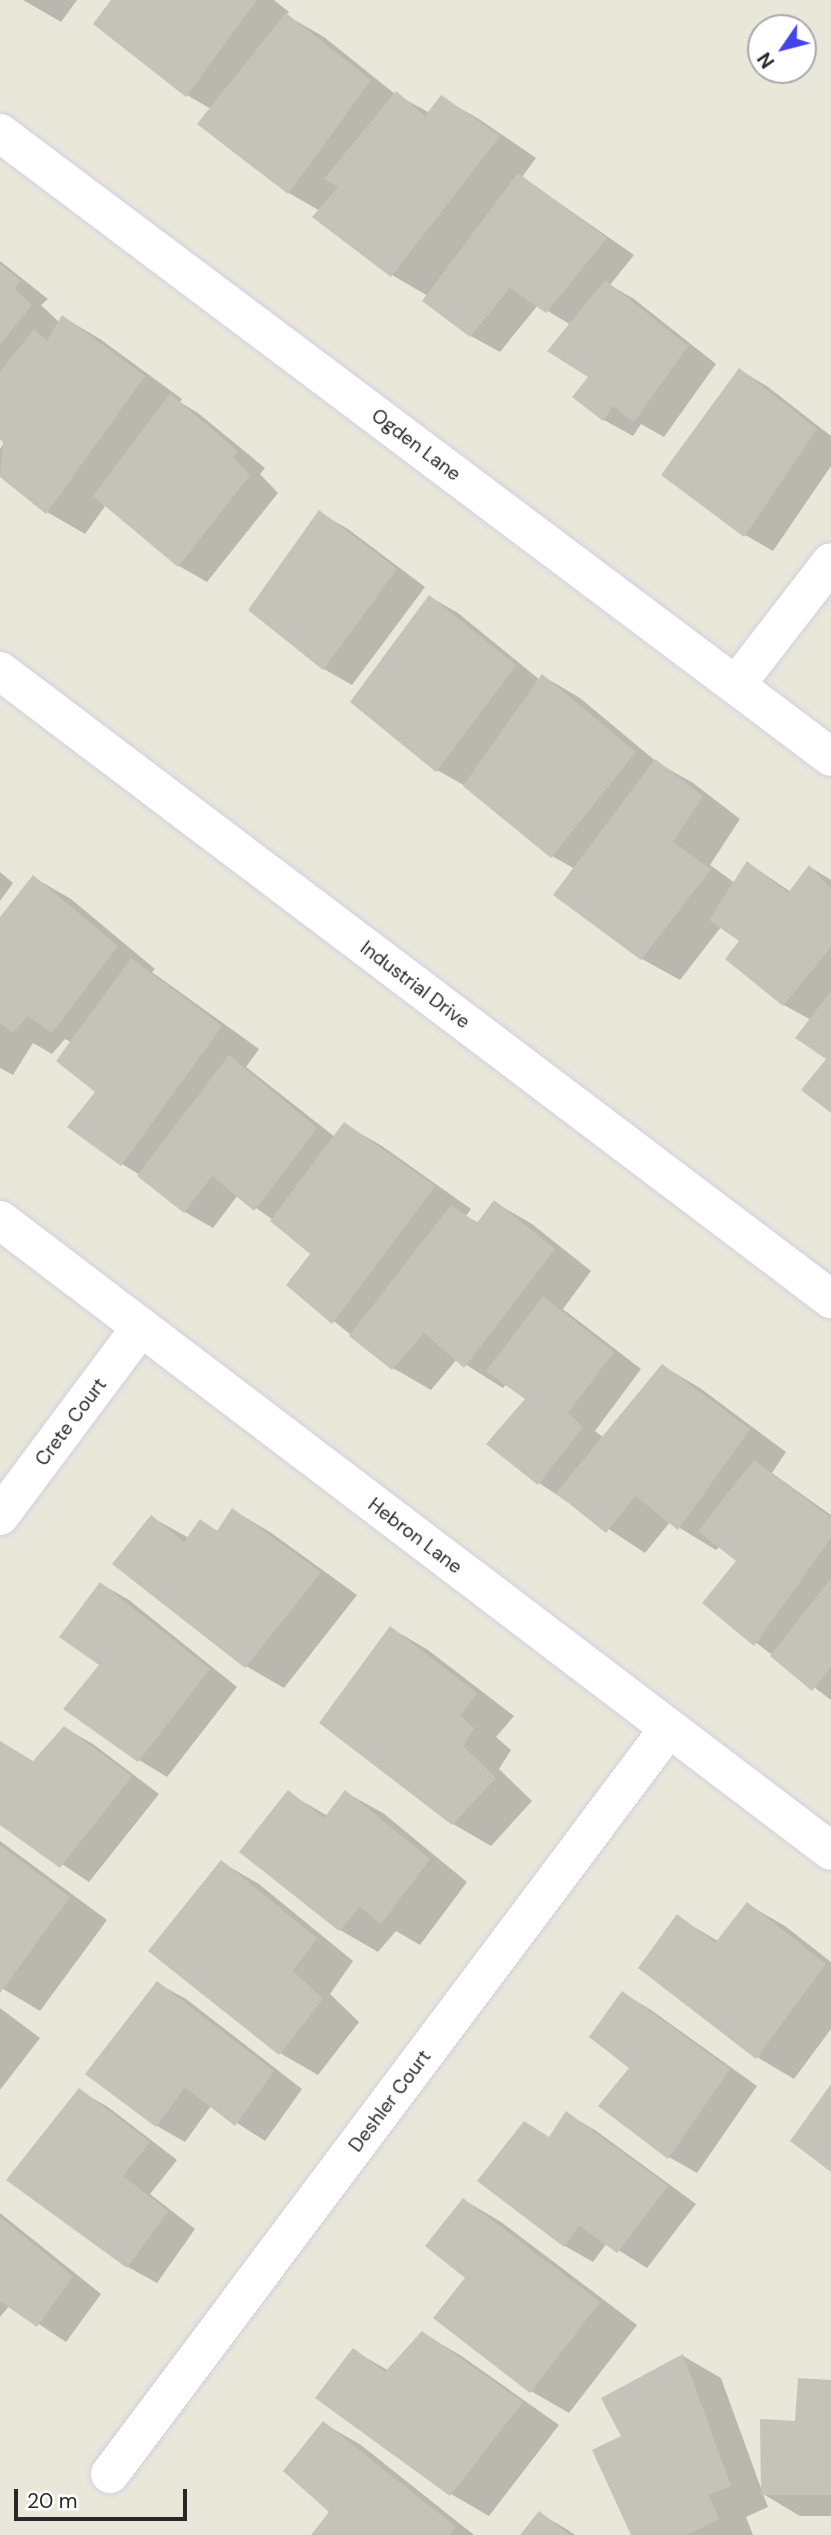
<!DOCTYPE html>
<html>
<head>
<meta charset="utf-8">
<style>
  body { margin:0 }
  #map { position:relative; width:831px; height:2535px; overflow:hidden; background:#e9e6da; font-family:"DM Sans",sans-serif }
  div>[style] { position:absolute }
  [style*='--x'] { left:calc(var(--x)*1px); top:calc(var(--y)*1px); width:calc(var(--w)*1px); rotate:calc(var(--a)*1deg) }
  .shadow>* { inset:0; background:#0003 }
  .building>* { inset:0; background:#c5c2ba }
  .roads { filter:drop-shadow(0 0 2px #cfd0e0) drop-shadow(0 0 2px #cfd0e0) }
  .minor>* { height:38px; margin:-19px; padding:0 19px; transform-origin:19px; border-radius:19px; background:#fff }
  span { translate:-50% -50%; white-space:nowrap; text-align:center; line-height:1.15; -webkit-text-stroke:5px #fff; paint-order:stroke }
  .street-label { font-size:19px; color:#282828 }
  .north { position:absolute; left:747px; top:14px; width:70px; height:70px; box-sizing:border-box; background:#fff; border:2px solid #a9a9a9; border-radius:50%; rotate:235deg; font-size:19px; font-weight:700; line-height:28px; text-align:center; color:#282828 }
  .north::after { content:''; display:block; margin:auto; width:24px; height:32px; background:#4244ee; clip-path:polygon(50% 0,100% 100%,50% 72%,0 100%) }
  .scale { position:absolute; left:14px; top:2489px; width:173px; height:32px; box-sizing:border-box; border:4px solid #282828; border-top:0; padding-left:9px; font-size:21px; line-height:24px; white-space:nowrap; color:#282828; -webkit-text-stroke:5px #fff; paint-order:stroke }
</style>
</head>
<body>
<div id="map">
  <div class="shadow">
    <div style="clip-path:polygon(23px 0,77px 0,61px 22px)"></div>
    <div style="clip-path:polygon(114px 0,274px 0,289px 12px,286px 15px,324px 37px,395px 94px,430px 113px,442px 98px,479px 119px,536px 158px,522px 177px,634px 255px,610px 285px,634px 299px,716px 364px,664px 437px,641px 424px,633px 436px,604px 420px,574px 396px,590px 377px,571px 325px,538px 305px,500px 352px,471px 336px,425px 300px,428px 296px,392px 275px,315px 217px,320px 211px,289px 193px,200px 123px,211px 109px,187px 95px)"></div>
    <div style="clip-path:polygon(0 261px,48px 299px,41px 305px,60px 323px,63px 317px,100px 339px,182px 399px,180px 402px,198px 413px,265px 468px,260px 474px,278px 493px,207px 582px,179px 566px,106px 505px,85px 534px,47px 512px,0 475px,0 449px,5px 441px,0 437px)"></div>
    <div style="clip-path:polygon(740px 370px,768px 387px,831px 436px,831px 466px,773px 551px,745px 535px)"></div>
    <div style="clip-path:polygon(320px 513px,348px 529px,425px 587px,352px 685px,324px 669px)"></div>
    <div style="clip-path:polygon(430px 597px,458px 613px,540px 680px,543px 676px,580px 698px,658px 763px,693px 783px,740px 819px,710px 865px,735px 883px,748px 863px,791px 892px,810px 867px,831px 880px,831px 1111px,829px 1059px,811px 1020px,784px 1005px,728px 958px,742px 941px,721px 927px,680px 980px,642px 959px,556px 895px,575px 869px,552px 856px,467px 787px,437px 770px)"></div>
    <div style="clip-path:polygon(0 872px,13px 883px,0 901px)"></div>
    <div style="clip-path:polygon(33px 877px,71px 899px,155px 969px,152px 972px,259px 1049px,246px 1067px,335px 1137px,344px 1124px,382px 1146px,471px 1209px,466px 1216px,479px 1223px,494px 1202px,532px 1224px,591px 1271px,563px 1309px,641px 1369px,595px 1431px,604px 1438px,663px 1366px,700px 1388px,786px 1452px,772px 1473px,831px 1515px,831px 1700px,704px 1603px,738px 1561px,720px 1546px,716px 1550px,670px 1522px,645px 1553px,539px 1483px,527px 1399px,506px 1384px,503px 1388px,457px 1359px,431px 1390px,393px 1368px,288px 1285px,312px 1254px,273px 1220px,238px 1195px,213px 1228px,185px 1212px,140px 1175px,122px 1164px,98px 1091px,71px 1042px,65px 1039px,52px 1054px,33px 1043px,13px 1075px,0 1068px,0 920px)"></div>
    <div style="clip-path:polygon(233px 1510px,270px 1532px,357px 1595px,284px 1688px,246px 1666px,151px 1517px,189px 1538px,200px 1521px,219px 1532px)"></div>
    <div style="clip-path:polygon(101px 1584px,129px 1600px,237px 1687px,167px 1777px,139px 1760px,101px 1665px)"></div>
    <div style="clip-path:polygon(391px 1628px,428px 1650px,514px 1716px,496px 1737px,511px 1750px,499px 1769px,532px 1801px,491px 1846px,453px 1824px,321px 1722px)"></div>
    <div style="clip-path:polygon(65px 1728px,93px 1744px,159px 1794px,89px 1882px,0 1823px,0 1743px,34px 1763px)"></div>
    <div style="clip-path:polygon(345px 1792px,383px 1813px,467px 1882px,420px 1945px,396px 1931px,378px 1952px,340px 1930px,241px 1852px,288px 1793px,328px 1816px)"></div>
    <div style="clip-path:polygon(0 1841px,107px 1920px,40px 2011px,0 1987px)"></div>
    <div style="clip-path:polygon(221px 1862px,259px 1884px,353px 1961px,330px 1994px,359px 2022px,318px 2075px,280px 2053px)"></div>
    <div style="clip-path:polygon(747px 1904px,785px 1926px,831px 1962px,831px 2029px,794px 2079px,757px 2057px,677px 1917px,718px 1941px)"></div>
    <div style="clip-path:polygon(157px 1983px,186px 1999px,302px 2089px,265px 2141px,211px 2106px,185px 2142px,157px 2126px)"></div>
    <div style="clip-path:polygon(623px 1993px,651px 2010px,757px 2086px,697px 2173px,669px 2157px,632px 2068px)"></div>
    <div style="clip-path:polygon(0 2008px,40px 2038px,0 2090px)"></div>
    <div style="clip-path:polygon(80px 2091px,108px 2107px,177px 2160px,150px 2194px,195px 2229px,157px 2283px,128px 2267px,8px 2180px)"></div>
    <div style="clip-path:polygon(567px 2114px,595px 2130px,696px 2204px,647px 2268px,607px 2243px,593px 2262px,565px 2246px,550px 2138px)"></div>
    <div style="clip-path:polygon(464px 2200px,501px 2222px,637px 2325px,569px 2413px,531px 2391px,436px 2318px,468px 2278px)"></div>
    <div style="clip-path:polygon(0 2213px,101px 2294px,66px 2342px,10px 2305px,0 2317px)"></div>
    <div style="clip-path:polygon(422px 2333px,460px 2355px,559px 2425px,489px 2516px,451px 2494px,353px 2350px,389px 2371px)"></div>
    <div style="clip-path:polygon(683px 2356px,721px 2378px,762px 2491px,796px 2422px,831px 2382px,831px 2516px,800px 2516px,763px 2494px,768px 2507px,746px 2517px,753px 2535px,633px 2535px,623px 2437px)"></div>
    <div style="clip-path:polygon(323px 2423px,361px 2445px,474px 2535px,313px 2535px,331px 2512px)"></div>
    <div style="clip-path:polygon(539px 2513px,568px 2530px,575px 2535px,522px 2535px)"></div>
  </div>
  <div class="building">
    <div style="clip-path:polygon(111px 0,257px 0,186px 97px,93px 24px)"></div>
    <div style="clip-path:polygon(286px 13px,371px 80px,288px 194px,197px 124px)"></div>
    <div style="clip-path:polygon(396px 91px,425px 116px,441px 95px,500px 136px,391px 277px,312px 217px,338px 187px,324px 179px)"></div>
    <div style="clip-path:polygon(518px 173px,607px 238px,546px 313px,510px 288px,470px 337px,422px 301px)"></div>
    <div style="clip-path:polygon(0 264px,21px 281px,14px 288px,32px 305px,0 345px)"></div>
    <div style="clip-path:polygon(605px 280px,688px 346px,634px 422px,613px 406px,603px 421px,572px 397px,588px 377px,547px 351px)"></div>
    <div style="clip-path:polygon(62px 315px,145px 376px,46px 514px,0 477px,3px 442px,0 439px,0 372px,34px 329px,47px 341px)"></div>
    <div style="clip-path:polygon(739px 368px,817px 429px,744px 537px,661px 475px)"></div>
    <div style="clip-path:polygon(170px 394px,238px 451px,233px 457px,250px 475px,178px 567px,93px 496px)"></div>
    <div style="clip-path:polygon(319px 510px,397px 569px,323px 670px,248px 610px)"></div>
    <div style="clip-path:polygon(429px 595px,516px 665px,436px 772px,350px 702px)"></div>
    <div style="clip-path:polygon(542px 674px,636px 752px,551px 858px,463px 786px)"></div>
    <div style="clip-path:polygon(655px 759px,703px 796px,673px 842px,711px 869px,641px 960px,553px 895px)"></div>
    <div style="clip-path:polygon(747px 861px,788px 893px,809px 865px,831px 889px,831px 947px,783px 1006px,725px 959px,739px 941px,709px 920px)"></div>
    <div style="clip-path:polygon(33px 875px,118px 946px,52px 1033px,28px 1016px,13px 1033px,0 1023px,0 917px)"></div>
    <div style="clip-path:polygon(131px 958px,222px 1026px,121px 1166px,67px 1127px,95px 1092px,56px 1061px)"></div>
    <div style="clip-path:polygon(831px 991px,831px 1113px,801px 1090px,826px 1059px,795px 1038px)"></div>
    <div style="clip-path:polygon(229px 1055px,317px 1128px,254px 1211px,212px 1176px,184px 1213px,137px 1176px)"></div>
    <div style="clip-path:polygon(344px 1122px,435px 1186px,332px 1324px,286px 1285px,310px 1254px,270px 1221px)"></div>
    <div style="clip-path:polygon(494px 1200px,555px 1249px,464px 1368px,424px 1333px,392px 1370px,349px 1336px,451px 1205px,477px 1223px)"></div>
    <div style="clip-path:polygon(543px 1296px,614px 1352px,568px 1413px,583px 1427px,538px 1485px,486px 1444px,525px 1399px,486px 1371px)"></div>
    <div style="clip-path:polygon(662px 1364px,750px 1429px,678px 1530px,635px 1496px,606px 1533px,556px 1493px)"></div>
    <div style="clip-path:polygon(754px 1460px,831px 1518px,831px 1538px,754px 1646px,702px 1603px,736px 1561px,698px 1531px)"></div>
    <div style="clip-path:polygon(232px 1508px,321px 1572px,245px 1668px,112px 1564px,151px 1515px,184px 1542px,200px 1519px,217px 1531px)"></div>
    <div style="clip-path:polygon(831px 1578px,831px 1667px,812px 1691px,770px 1656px)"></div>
    <div style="clip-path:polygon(100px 1582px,210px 1669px,138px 1762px,63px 1709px,99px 1665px,59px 1637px)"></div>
    <div style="clip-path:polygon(390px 1626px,477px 1693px,460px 1715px,474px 1728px,463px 1746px,496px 1778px,452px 1825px,319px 1723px)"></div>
    <div style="clip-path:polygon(64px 1726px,132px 1776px,60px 1868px,0 1825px,0 1741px,33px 1761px)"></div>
    <div style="clip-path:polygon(288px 1790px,324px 1818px,345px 1790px,430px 1859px,381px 1924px,360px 1907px,339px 1931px,239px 1852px)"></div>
    <div style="clip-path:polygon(0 1845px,70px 1897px,0 1993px)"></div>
    <div style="clip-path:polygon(221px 1860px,317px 1938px,293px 1971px,323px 1999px,279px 2055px,148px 1951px)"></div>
    <div style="clip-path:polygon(747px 1902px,826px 1964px,756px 2059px,638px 1968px,677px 1914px,715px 1943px)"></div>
    <div style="clip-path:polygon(157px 1981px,274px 2071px,235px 2126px,185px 2087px,156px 2127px,85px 2074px)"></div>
    <div style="clip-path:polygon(622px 1991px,730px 2069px,668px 2159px,598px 2106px,629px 2068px,589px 2037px)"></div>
    <div style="clip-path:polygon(831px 2084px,831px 2172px,790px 2141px)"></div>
    <div style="clip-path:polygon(79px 2088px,150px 2142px,123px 2176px,168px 2211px,127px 2268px,6px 2180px)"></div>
    <div style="clip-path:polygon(566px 2111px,668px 2186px,617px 2253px,579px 2225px,564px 2247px,477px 2181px,524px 2121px,549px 2137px)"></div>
    <div style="clip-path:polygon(463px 2198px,600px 2302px,530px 2393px,433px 2318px,465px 2278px,425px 2246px)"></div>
    <div style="clip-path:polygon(0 2217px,73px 2276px,37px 2327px,0 2301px)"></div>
    <div style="clip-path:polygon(422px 2331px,523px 2402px,450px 2496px,315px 2398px,353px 2348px,385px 2372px)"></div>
    <div style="clip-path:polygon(683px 2354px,731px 2486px,709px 2495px,719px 2519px,687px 2535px,631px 2535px,592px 2450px,621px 2436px,601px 2398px)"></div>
    <div style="clip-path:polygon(798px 2378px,831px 2380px,831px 2495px,761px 2495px,760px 2419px,795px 2421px)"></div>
    <div style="clip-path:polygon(323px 2421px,456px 2527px,449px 2535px,311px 2535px,329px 2512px,283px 2471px)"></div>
    <div style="clip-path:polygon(539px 2511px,570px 2535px,520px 2535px)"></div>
  </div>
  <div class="roads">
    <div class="minor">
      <div style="--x:0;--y:133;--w:1039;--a:36.9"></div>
      <div style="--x:0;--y:671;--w:1042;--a:37.08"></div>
      <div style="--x:736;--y:685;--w:155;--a:-52.3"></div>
      <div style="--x:0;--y:1220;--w:1043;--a:37.21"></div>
      <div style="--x:0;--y:1516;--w:236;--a:-53.3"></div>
      <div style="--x:110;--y:2474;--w:932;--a:-53.15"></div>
    </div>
  </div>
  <div class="street-label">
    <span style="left:416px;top:445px;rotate:37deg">Ogden Lane</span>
    <span style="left:415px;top:985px;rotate:37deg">Industrial Drive</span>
    <span style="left:71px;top:1422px;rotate:-53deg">Crete Court</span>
    <span style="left:415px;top:1536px;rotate:37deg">Hebron Lane</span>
    <span style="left:390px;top:2101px;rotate:-53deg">Deshler Court</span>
  </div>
  <div class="north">N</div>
  <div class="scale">20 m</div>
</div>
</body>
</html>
